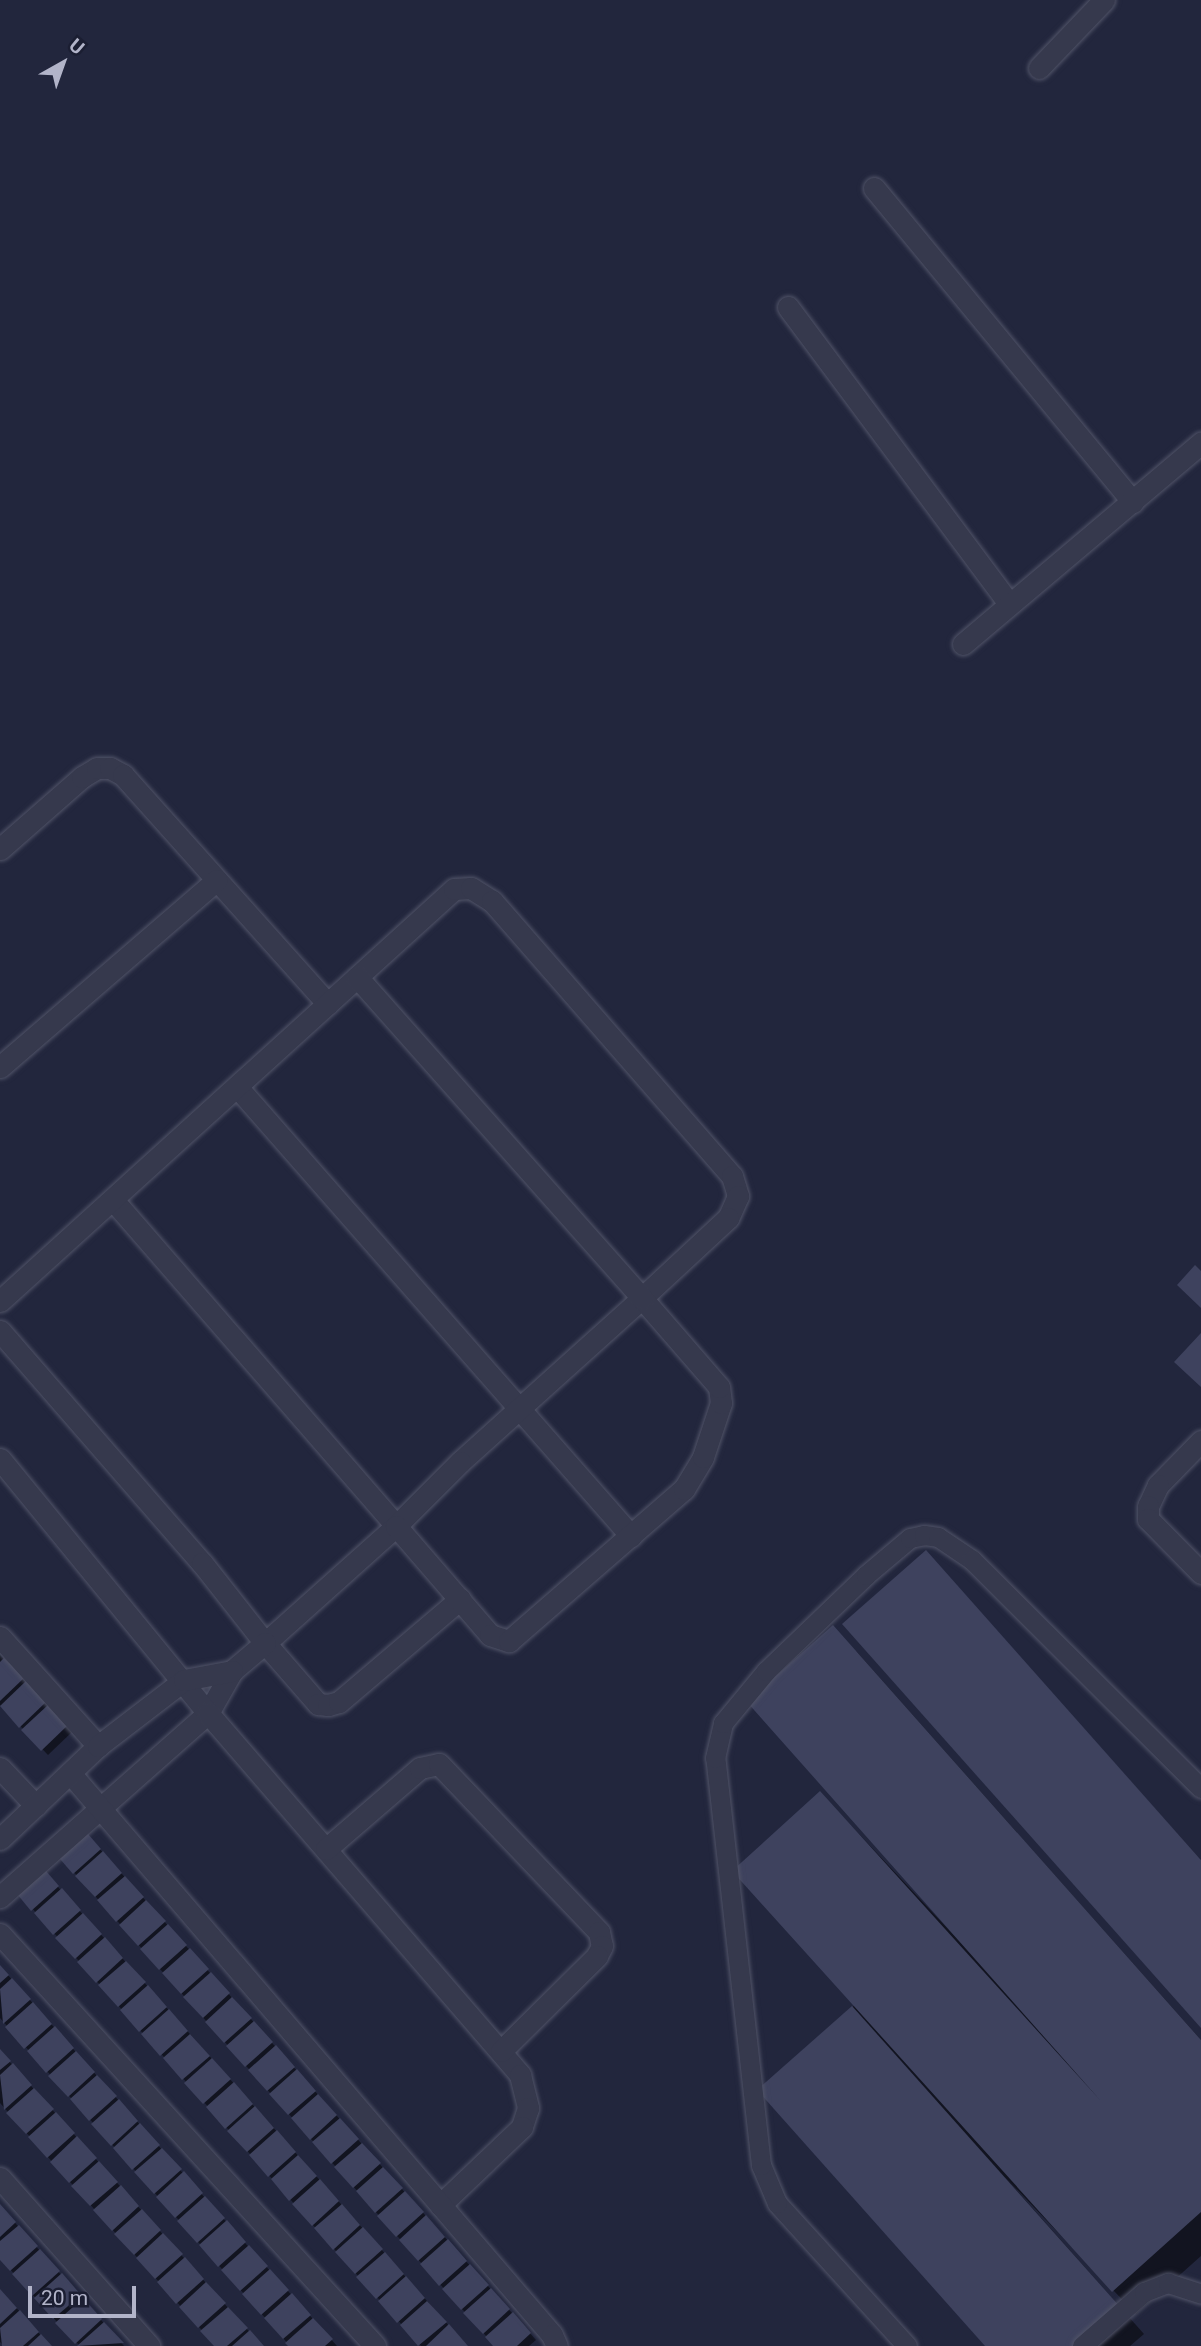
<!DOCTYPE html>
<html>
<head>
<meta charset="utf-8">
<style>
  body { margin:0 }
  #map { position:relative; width:1201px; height:2346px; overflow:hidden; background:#22263d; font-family:Roboto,sans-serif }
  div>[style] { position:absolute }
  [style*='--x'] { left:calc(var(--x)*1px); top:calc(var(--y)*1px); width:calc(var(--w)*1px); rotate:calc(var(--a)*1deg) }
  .shadow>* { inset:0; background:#0007 }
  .building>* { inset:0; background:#3e425e }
  .roads { filter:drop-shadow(0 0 2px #515468) drop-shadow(0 0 2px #515468) }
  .lane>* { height:19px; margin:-9.5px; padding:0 9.5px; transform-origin:9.5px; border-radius:9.5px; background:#36394d }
  .street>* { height:21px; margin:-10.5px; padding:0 10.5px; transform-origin:10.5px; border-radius:10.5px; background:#36394d }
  span { translate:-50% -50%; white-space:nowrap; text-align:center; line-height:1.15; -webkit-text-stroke:7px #1b1e32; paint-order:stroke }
  .north { position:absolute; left:28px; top:28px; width:70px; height:70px; -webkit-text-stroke:5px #1b1e32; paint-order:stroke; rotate:40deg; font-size:19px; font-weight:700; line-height:28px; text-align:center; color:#b2b4c9 }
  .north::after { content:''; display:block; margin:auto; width:24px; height:32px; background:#b2b4c9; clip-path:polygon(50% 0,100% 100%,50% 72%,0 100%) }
  .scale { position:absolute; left:28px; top:2286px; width:108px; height:32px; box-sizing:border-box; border:4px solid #b2b4c9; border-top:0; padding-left:9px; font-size:21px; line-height:24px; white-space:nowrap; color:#b2b4c9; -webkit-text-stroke:5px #1b1e32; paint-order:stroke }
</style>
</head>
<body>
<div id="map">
  <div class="shadow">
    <div style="clip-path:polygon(925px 1552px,1201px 1860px,1201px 2026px)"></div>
    <div style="clip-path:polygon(856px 1651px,1201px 2040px,1201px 2256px,1136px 2314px,1004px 2176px,1144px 2334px,1130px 2346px,987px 2346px,759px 2090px,855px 2005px,843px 1817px,994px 1978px)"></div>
    <div style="clip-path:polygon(0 1655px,72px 1732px,48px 1755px,0 1705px)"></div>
    <div style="clip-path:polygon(82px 1829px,536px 2340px,529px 2346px,495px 2346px,56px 1852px)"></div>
    <div style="clip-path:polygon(40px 1867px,150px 1989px,467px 2346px,421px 2346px,359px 2277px,15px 1889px)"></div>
    <div style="clip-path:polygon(0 1966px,164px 2152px,337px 2346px,290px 2346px,94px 2124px,0 2018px)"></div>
    <div style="clip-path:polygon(0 2051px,230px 2310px,262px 2346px,216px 2346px,95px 2210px,0 2103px)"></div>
    <div style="clip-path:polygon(0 2206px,24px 2233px,124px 2346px,80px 2346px,58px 2323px,0 2258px)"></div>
    <div style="clip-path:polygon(0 2291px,26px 2318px,50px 2346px,4px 2346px,0 2342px)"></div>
  </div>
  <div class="building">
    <div style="clip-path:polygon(1195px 1265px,1201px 1271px,1201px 1308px,1177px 1285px)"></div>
    <div style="clip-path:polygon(1201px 1333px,1201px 1387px,1174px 1362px)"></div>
    <div style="clip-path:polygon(926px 1550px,1201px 1860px,1201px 2028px,842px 1624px)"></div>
    <div style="clip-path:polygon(833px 1625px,1201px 2040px,1201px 2212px,1112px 2292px,732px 1871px,820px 1791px,1100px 2100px,747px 1702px)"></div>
    <div style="clip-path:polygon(4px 1658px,24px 1678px,0 1701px,0 1662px)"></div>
    <div style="clip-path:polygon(26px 1681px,46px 1702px,19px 1728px,0 1706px)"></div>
    <div style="clip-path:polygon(48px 1705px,68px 1725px,41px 1751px,21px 1730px)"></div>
    <div style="clip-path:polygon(82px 1827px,101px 1849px,73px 1874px,54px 1852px)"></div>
    <div style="clip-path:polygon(103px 1851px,122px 1873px,95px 1897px,75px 1876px)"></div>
    <div style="clip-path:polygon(40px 1864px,59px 1886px,31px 1911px,13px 1889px)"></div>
    <div style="clip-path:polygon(125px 1876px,144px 1897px,116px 1922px,97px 1900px)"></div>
    <div style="clip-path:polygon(62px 1888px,81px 1910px,53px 1935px,34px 1913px)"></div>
    <div style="clip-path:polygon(146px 1900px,166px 1921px,138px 1946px,119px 1925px)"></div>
    <div style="clip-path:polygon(83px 1913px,102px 1934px,75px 1959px,55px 1938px)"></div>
    <div style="clip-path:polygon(168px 1924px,187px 1945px,159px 1970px,140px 1949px)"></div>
    <div style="clip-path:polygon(105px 1937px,123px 1958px,96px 1983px,77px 1962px)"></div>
    <div style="clip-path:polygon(190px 1948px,209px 1969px,181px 1994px,162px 1973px)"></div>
    <div style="clip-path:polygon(126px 1961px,146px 1982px,118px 2007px,98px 1985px)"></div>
    <div style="clip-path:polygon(0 1965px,9px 1975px,0 1983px)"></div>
    <div style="clip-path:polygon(211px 1972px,230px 1993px,203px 2018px,183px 1997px)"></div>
    <div style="clip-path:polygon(12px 1978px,31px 1999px,3px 2024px,0 1989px)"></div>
    <div style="clip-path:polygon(148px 1985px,167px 2007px,139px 2032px,120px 2010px)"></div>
    <div style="clip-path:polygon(232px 1997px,252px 2018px,224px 2043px,205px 2022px)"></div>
    <div style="clip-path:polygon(33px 2002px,52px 2024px,24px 2049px,5px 2027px)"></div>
    <div style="clip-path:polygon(852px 2006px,1122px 2309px,1081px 2346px,985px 2346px,757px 2090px)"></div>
    <div style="clip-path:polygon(169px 2009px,188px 2031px,160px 2056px,141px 2034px)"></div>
    <div style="clip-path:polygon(254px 2021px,273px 2042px,245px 2067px,226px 2046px)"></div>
    <div style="clip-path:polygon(55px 2026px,74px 2048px,46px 2073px,27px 2051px)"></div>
    <div style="clip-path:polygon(190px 2034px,210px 2056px,182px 2080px,163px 2058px)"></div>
    <div style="clip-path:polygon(276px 2045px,295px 2067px,267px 2091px,248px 2070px)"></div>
    <div style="clip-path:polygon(0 2049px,11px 2061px,0 2070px)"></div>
    <div style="clip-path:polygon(76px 2051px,95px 2072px,68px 2097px,48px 2076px)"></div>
    <div style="clip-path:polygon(212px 2058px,231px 2079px,203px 2104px,184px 2083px)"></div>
    <div style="clip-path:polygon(13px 2063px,32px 2085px,4px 2110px,0 2075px)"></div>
    <div style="clip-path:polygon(297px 2069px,316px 2091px,288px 2115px,269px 2094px)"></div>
    <div style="clip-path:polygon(97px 2075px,117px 2096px,89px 2121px,70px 2099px)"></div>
    <div style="clip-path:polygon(234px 2082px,253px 2104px,225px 2129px,206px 2107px)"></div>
    <div style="clip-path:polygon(34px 2088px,54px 2109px,26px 2134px,6px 2113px)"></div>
    <div style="clip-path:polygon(318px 2094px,337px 2115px,310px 2140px,291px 2118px)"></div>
    <div style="clip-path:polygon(119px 2099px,138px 2121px,111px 2146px,91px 2124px)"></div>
    <div style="clip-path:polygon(255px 2106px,274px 2128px,247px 2152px,227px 2131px)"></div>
    <div style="clip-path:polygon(56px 2112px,75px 2133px,47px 2158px,28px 2137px)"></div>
    <div style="clip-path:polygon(340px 2118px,359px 2139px,331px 2164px,312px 2142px)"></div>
    <div style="clip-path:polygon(140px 2123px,160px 2145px,132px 2170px,113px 2148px)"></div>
    <div style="clip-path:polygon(277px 2130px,296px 2152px,268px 2177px,249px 2155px)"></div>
    <div style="clip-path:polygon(77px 2136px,97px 2158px,69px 2183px,50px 2162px)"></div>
    <div style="clip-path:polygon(362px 2143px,381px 2163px,353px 2188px,334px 2167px)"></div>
    <div style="clip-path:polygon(162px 2148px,182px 2169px,154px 2194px,134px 2172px)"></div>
    <div style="clip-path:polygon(298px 2155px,317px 2176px,289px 2201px,271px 2179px)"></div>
    <div style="clip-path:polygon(99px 2161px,118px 2182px,90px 2206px,71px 2186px)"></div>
    <div style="clip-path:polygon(383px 2167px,403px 2188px,375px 2213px,356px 2191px)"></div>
    <div style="clip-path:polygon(184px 2171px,203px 2193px,175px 2218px,156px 2197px)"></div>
    <div style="clip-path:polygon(320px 2179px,339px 2201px,312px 2226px,292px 2204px)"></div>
    <div style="clip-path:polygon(121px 2185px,139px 2206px,112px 2231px,93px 2210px)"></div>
    <div style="clip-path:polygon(405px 2191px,424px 2212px,396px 2237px,377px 2216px)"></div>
    <div style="clip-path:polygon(205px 2196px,225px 2218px,197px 2243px,177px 2221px)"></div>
    <div style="clip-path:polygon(0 2204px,16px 2222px,0 2237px)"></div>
    <div style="clip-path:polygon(342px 2204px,360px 2225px,333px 2250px,314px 2228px)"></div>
    <div style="clip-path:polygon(142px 2209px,161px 2230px,134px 2255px,114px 2234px)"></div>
    <div style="clip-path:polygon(426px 2215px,445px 2237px,418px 2261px,399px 2240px)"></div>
    <div style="clip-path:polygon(227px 2220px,246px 2242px,218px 2267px,199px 2245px)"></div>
    <div style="clip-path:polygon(19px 2225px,38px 2246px,10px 2271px,0 2260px,0 2241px)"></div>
    <div style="clip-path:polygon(363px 2227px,383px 2249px,355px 2274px,335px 2252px)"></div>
    <div style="clip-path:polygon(163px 2233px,183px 2254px,155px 2279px,136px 2258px)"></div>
    <div style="clip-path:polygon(448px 2239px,467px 2261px,439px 2286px,420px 2264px)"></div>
    <div style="clip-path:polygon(249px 2245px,268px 2266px,240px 2291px,221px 2270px)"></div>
    <div style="clip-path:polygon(40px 2249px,60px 2271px,32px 2296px,12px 2274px)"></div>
    <div style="clip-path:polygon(385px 2252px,404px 2274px,376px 2299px,356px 2277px)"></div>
    <div style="clip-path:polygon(185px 2257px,204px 2279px,176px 2304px,157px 2282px)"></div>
    <div style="clip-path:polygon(470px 2264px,489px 2285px,461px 2310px,442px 2289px)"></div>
    <div style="clip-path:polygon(270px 2269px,289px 2290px,261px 2315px,242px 2294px)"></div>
    <div style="clip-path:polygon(62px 2273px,81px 2295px,53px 2319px,34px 2298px)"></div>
    <div style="clip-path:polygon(406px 2276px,425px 2298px,397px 2323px,378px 2301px)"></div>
    <div style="clip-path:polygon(206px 2282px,226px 2303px,198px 2328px,179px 2307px)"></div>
    <div style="clip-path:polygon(491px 2288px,510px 2309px,483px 2334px,463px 2313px)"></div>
    <div style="clip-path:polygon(0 2289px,17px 2308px,0 2324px)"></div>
    <div style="clip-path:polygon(292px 2293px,311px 2315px,283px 2339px,264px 2318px)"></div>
    <div style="clip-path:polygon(83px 2298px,102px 2319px,75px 2344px,55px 2323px)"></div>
    <div style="clip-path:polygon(427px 2301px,447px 2322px,418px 2346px,400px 2325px)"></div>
    <div style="clip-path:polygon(228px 2307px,248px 2328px,227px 2346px,214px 2346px,200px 2331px)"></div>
    <div style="clip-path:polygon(20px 2310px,39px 2332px,23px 2346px,2px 2346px,0 2328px)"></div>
    <div style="clip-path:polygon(513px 2312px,531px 2333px,517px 2346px,493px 2346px,485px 2337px)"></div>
    <div style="clip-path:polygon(313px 2318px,333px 2339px,325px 2346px,288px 2346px,285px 2343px)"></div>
    <div style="clip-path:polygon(104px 2322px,124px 2343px,77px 2346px)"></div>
    <div style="clip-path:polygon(449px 2324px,468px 2346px,426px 2346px)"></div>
    <div style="clip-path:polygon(250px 2330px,264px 2346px,232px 2346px)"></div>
    <div style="clip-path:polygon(41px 2334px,52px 2346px,28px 2346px)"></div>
  </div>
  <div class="roads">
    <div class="lane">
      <div style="--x:907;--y:2346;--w:193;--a:-132.3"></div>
      <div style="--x:777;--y:2203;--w:41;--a:-112.8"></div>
      <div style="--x:761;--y:2165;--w:410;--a:-96.4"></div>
      <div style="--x:715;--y:1758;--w:36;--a:-77"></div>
      <div style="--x:723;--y:1723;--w:67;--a:-50.4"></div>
      <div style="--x:766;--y:1671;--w:139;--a:-43.8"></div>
      <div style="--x:866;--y:1575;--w:57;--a:-40.1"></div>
      <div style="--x:910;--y:1538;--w:14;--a:-12"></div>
      <div style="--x:924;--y:1535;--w:14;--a:8"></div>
      <div style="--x:938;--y:1537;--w:41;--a:34.1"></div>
      <div style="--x:972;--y:1560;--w:323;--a:44.9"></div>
      <div style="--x:1082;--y:2346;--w:82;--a:-41.1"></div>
      <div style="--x:1144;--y:2292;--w:26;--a:-21"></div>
      <div style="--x:1168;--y:2283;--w:35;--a:18"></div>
    </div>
    <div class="street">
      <div style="--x:1039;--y:68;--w:94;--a:-46.3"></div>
      <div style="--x:874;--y:188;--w:407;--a:50.5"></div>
      <div style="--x:788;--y:307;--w:369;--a:53.3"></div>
      <div style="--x:963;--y:644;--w:312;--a:-40.2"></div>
      <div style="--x:0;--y:849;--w:109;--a:-41.3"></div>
      <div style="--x:82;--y:777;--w:17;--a:-31"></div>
      <div style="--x:97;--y:768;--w:13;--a:0"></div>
      <div style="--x:110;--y:768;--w:15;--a:28"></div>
      <div style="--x:123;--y:775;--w:307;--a:48.2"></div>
      <div style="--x:0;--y:1067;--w:286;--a:-40.8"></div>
      <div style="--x:238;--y:1088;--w:596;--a:48.74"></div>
      <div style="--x:113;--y:1200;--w:432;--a:49"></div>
      <div style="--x:396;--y:1526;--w:176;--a:138.2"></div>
      <div style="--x:265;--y:1643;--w:81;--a:49"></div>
      <div style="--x:318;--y:1704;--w:10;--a:6"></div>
      <div style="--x:328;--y:1705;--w:11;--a:-15"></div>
      <div style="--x:339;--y:1702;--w:159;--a:-40.4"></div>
      <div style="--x:0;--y:1301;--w:613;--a:-42.22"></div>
      <div style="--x:454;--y:889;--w:17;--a:-3"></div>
      <div style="--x:471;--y:888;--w:25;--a:32"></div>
      <div style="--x:492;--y:901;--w:365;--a:48.9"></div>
      <div style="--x:732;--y:1176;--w:21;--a:73"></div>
      <div style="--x:738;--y:1196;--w:24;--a:114"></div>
      <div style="--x:728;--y:1218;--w:117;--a:137.1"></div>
      <div style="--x:642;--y:1298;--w:245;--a:138"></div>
      <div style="--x:460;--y:1462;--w:91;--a:135"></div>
      <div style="--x:396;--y:1526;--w:144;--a:49.2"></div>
      <div style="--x:490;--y:1635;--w:20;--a:18"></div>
      <div style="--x:509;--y:1641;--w:232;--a:-41"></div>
      <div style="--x:684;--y:1489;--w:37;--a:-59"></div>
      <div style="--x:703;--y:1457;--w:57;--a:-71.6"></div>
      <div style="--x:721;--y:1403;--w:16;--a:-97"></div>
      <div style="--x:719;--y:1387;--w:118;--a:-130.9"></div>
      <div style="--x:642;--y:1298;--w:429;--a:-131.6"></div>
      <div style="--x:0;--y:1331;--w:308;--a:49"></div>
      <div style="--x:202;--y:1563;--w:102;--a:51.8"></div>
      <div style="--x:265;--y:1643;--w:43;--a:139.7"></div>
      <div style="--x:232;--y:1671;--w:48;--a:119.7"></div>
      <div style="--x:208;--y:1713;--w:278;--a:138.5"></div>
      <div style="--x:1201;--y:1441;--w:62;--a:134.3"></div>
      <div style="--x:1158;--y:1485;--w:23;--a:115"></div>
      <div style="--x:1148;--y:1506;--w:13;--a:90"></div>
      <div style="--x:1148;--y:1519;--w:76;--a:45.5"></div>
      <div style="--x:0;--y:1459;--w:328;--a:50.7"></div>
      <div style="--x:208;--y:1713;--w:478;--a:49.2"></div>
      <div style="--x:520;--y:2075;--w:34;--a:76"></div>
      <div style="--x:528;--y:2108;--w:20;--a:108"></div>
      <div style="--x:522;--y:2127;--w:113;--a:136.4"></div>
      <div style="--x:0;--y:1637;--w:147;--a:48"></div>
      <div style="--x:0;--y:1768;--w:52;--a:46.5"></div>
      <div style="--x:70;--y:1773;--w:740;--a:49.38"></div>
      <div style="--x:552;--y:2335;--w:12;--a:66"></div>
      <div style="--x:0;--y:1839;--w:135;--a:-43.5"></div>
      <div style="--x:98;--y:1746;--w:108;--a:-37.5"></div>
      <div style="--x:184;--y:1680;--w:49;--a:-10.6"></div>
      <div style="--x:326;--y:1849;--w:124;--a:-40.8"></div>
      <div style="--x:420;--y:1768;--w:19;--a:-12"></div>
      <div style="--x:439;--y:1764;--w:232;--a:46.4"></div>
      <div style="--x:599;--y:1932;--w:14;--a:78"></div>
      <div style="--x:602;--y:1946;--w:11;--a:117"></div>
      <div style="--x:597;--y:1956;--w:135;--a:135.3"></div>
      <div style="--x:0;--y:1934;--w:557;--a:47.69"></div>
      <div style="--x:0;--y:2178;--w:225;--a:48.4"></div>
    </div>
  </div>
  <div class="north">U</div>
  <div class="scale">20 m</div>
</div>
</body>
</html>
